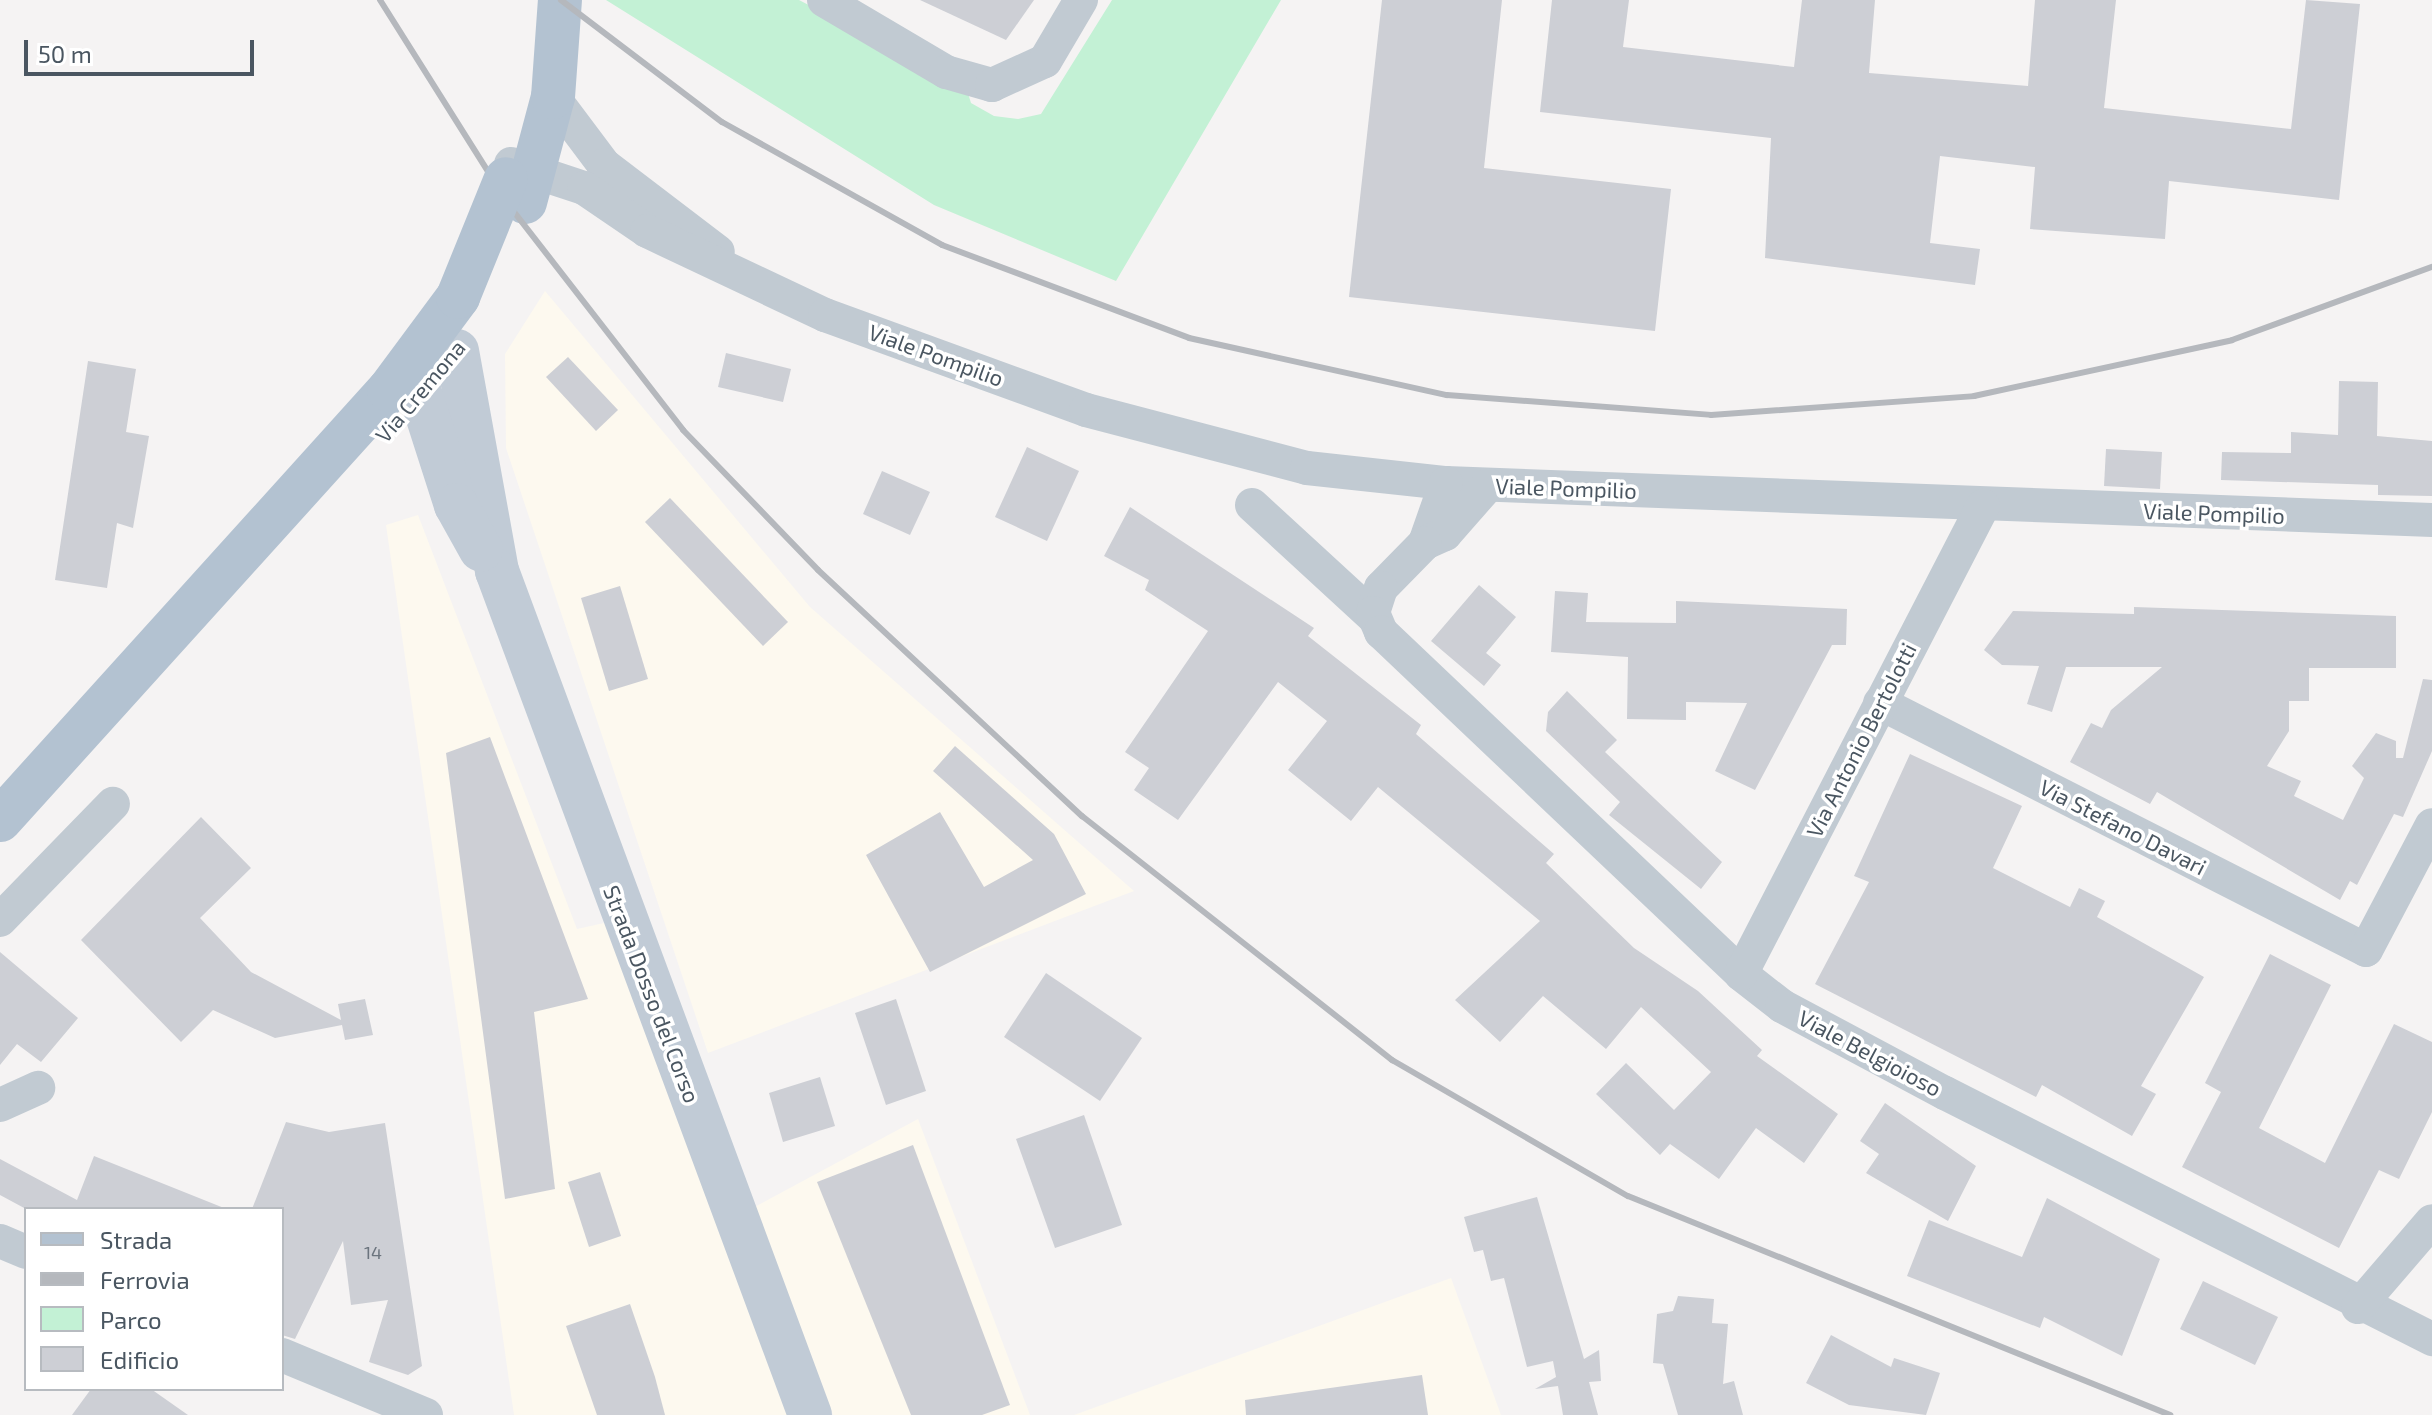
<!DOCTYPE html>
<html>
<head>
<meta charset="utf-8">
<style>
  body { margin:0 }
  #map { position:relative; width:2432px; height:1415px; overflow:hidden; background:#f5f3f3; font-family:"Exo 2",sans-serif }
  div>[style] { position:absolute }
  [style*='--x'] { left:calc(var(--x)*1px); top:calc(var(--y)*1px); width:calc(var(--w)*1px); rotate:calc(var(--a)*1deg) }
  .commercial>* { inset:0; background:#fdf9ef }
  .green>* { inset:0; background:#c3f1d5 }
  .building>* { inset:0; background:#cdcfd5 }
  .street>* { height:34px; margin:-17px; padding:0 17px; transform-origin:17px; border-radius:17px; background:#c1cad2 }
  .secondary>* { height:44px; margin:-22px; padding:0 22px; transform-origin:22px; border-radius:22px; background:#c1cbd6 }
  .primary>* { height:44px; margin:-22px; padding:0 22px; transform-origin:22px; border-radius:22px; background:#b3c2d1 }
  .rail>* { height:6px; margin:-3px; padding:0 3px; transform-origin:3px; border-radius:3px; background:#b5b8bd }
  .primary-bridge>* { height:44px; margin:-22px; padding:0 22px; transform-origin:22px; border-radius:22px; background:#b3c2d1 }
  span { translate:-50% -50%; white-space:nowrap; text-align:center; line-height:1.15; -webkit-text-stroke:7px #fff; paint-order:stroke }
  .number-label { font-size:18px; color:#6b747e }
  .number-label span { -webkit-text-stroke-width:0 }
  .street-label { font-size:22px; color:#4a5661 }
  .legend { position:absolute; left:24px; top:1207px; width:260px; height:184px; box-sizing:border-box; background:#fff; border:2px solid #b7bbc0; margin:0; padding:10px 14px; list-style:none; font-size:24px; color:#4a5661 }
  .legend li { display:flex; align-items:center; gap:16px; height:40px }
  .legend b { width:40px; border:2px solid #b7bbc0 }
  .scale { position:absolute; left:24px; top:40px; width:230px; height:36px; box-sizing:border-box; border:4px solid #4a5661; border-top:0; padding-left:10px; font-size:24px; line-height:28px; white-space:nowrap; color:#4a5661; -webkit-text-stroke:6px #fff; paint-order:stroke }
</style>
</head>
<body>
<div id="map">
  <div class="commercial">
    <div style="clip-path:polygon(545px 291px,810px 607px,1134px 891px,708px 1053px,506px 448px,505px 354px)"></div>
    <div style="clip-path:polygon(418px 515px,577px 929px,613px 921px,798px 1415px,514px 1415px,386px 525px)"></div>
    <div style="clip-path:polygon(918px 1119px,1030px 1415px,833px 1415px,751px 1209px)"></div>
    <div style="clip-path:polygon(1451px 1278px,1501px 1415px,1074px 1415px)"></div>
  </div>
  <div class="green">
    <div style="clip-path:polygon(606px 0,799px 0,966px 87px,971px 103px,994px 116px,1018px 119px,1041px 114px,1112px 0,1281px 0,1116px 281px,934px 205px)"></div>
  </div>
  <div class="building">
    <div style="clip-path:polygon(920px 0,1034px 0,1006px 40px)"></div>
    <div style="clip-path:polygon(1382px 0,1502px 0,1484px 168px,1671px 189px,1655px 331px,1349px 297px)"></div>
    <div style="clip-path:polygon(1552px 0,1629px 0,1623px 47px,1794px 67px,1802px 0,1875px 0,1869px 73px,2028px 86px,2035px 0,2116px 0,2104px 108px,2291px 129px,2306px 0,2360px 4px,2339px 200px,2169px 181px,2165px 239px,2030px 229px,2035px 167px,1940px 156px,1930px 243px,1980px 249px,1975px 285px,1765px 258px,1771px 138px,1540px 112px)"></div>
    <div style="clip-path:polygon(726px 353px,791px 369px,783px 402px,718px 387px)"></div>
    <div style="clip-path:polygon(568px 357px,618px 410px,596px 431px,546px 377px)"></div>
    <div style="clip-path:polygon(88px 361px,136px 369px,126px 432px,149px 436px,133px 528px,117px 523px,107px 588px,55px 580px)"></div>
    <div style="clip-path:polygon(2339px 381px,2378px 382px,2377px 436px,2432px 441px,2432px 496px,2378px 495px,2378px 485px,2221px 480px,2222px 452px,2291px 453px,2291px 432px,2338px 435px)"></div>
    <div style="clip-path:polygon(1027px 447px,1079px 471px,1047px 541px,995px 517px)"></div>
    <div style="clip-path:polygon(2106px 449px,2162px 452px,2160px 489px,2104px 486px)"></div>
    <div style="clip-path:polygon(882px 471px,930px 492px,910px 535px,863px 514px)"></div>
    <div style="clip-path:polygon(670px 498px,788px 622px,763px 646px,645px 522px)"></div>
    <div style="clip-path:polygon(1130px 507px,1314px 628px,1308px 636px,1421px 725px,1416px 734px,1554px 854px,1546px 863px,1634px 948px,1698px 991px,1762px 1050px,1757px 1056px,1838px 1114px,1804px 1163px,1756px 1128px,1719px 1179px,1670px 1144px,1660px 1155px,1596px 1094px,1626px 1063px,1674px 1110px,1711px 1072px,1641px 1007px,1606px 1049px,1543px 996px,1500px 1042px,1455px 1000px,1540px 921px,1378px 787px,1351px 821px,1288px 770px,1327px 721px,1278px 682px,1178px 820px,1134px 790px,1149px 768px,1125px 752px,1208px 631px,1145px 590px,1149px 580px,1104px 556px)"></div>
    <div style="clip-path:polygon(1479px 585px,1516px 617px,1486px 653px,1501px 665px,1484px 686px,1431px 641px)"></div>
    <div style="clip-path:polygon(620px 586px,648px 679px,609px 691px,581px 598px)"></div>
    <div style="clip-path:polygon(1555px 591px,1588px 593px,1586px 622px,1676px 623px,1676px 601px,1847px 609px,1846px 645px,1832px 645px,1755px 790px,1715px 771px,1747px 703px,1686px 702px,1686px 720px,1627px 719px,1628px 657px,1551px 652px)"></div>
    <div style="clip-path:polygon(2134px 607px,2396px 616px,2396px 668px,2309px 668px,2309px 701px,2289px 701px,2289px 731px,2267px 766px,2301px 781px,2294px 796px,2343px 820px,2364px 778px,2352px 766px,2376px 733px,2396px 741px,2396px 758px,2403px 758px,2423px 679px,2432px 680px,2432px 751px,2403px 817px,2394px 814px,2357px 885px,2350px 881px,2340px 900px,2157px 792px,2150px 804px,2070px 762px,2091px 723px,2102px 728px,2111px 710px,2162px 667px,2066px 667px,2052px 712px,2027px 704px,2039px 666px,2002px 665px,1984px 650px,2013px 611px,2134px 614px)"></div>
    <div style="clip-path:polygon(1567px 691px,1617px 740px,1605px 752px,1722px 862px,1701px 889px,1609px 815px,1620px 802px,1546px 731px,1548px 712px)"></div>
    <div style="clip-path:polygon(490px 737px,588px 999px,534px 1012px,555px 1189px,505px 1199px,446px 753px)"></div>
    <div style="clip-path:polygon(955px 746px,1054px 834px,1086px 894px,930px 972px,866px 855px,940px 812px,984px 887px,1033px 860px,933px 771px)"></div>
    <div style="clip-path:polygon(1910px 754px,2022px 806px,1993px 868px,2070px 907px,2079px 888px,2105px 901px,2097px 917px,2204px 977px,2141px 1086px,2156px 1094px,2132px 1136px,2042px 1085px,2036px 1097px,1815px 984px,1869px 882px,1854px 876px)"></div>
    <div style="clip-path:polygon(201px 817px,251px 868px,200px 918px,251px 972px,341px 1020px,338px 1004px,365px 999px,373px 1035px,345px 1040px,342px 1025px,275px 1038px,213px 1010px,181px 1042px,81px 940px)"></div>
    <div style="clip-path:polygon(0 952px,78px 1018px,41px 1062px,17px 1044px,0 1065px)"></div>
    <div style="clip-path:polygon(2270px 954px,2331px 985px,2259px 1128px,2325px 1163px,2394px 1024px,2432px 1042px,2432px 1112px,2399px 1179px,2379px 1170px,2339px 1248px,2182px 1167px,2221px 1092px,2205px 1083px)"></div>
    <div style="clip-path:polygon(1046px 973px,1142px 1038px,1100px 1101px,1004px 1037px)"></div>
    <div style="clip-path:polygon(896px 999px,926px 1091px,886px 1105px,855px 1013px)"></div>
    <div style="clip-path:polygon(820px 1077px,835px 1126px,783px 1142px,769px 1093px)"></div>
    <div style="clip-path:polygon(1885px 1103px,1976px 1166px,1948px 1221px,1866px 1173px,1879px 1154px,1860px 1141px)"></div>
    <div style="clip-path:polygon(1084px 1115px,1122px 1225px,1055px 1248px,1016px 1139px)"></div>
    <div style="clip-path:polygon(286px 1122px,329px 1132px,385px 1123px,422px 1366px,408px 1375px,369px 1362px,388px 1300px,351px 1305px,343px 1241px,295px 1339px,282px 1335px,282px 1209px,252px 1209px)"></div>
    <div style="clip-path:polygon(913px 1145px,1010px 1405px,982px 1415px,911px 1415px,817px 1182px)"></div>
    <div style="clip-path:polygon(94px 1156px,224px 1208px,224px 1209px,26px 1209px,0 1195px,0 1159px,77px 1200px)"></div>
    <div style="clip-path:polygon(600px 1172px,621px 1236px,589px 1247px,568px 1182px)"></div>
    <div style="clip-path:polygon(1537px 1197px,1584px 1359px,1599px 1350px,1601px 1381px,1589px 1382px,1598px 1415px,1563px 1415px,1558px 1386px,1535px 1389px,1556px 1377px,1553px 1361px,1527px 1367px,1504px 1278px,1491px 1281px,1483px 1250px,1474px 1252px,1464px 1217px)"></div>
    <div style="clip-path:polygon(2047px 1198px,2160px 1259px,2122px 1356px,2044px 1317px,2040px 1328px,1907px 1276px,1929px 1220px,2022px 1257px)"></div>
    <div style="clip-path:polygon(2203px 1281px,2278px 1317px,2255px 1365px,2180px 1329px)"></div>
    <div style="clip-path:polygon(1678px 1296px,1714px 1299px,1712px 1323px,1728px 1324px,1723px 1384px,1734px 1381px,1743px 1415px,1678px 1415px,1663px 1364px,1653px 1363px,1657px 1314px,1673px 1311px)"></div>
    <div style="clip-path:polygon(630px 1304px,655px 1377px,665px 1415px,597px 1415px,566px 1326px)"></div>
    <div style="clip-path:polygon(1831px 1335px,1891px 1367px,1894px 1358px,1940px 1373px,1926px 1415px,1849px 1405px,1806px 1383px)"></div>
    <div style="clip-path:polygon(1422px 1375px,1428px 1415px,1246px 1415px,1245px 1400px)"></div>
    <div style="clip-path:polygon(91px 1389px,151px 1389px,188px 1415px,72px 1415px)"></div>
  </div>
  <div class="street">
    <div style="--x:824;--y:0;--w:142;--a:30.5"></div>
    <div style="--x:946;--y:72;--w:48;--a:15.8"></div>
    <div style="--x:992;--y:85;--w:58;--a:-24.4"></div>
    <div style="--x:1045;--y:61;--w:71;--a:-59.5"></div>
    <div style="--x:553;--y:97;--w:85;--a:53.1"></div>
    <div style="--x:604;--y:165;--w:143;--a:37.3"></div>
    <div style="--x:511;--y:164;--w:77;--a:18.2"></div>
    <div style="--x:584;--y:188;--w:76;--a:34.3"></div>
    <div style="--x:647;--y:231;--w:197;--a:25.3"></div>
    <div style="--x:825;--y:315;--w:278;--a:20"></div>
    <div style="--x:1086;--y:410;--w:228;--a:14.7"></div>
    <div style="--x:1307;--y:468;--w:140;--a:6.2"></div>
    <div style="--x:1446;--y:483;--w:987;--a:2.15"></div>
    <div style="--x:1446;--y:483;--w:64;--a:109.3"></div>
    <div style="--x:1425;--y:543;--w:22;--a:-24"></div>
    <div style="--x:1445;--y:534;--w:65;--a:-48.7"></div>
    <div style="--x:1252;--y:505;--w:166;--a:42.6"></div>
    <div style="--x:1425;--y:543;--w:63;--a:134.4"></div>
    <div style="--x:1381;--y:588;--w:26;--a:108"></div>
    <div style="--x:1373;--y:613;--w:21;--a:67"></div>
    <div style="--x:1381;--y:632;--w:497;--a:43.5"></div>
    <div style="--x:1741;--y:974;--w:52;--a:38"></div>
    <div style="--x:1782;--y:1006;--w:185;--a:28.1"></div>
    <div style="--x:1945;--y:1093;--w:546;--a:26.8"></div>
    <div style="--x:1880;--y:703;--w:545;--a:26.94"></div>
    <div style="--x:2366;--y:950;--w:141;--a:-62.2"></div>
    <div style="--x:0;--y:920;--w:162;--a:-45.8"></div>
    <div style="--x:1741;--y:974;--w:527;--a:-62.66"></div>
    <div style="--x:0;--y:1105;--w:42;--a:-24.1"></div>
    <div style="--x:0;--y:1241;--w:28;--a:23"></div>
    <div style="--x:2358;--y:1307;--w:113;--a:-49.3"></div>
    <div style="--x:282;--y:1355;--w:156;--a:22.6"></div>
  </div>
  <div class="secondary">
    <div style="--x:457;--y:351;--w:224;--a:79.7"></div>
    <div style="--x:497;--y:571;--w:900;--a:69.65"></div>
    <div style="--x:411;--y:365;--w:147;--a:72.2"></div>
    <div style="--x:456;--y:505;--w:51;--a:60.9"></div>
  </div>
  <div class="primary">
    <div style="--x:525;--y:202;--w:109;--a:-75.1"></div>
    <div style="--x:553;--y:97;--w:97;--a:-85.9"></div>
    <div style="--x:0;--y:820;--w:580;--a:-47.87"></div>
    <div style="--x:389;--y:390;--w:116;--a:-53.4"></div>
  </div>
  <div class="rail">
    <div style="--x:380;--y:0;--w:246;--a:57.8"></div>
    <div style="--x:511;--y:208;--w:281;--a:52.2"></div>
    <div style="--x:683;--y:430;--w:194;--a:46"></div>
    <div style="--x:818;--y:570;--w:361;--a:43"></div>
    <div style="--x:1082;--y:816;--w:395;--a:38.2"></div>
    <div style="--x:1392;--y:1060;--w:272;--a:30"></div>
    <div style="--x:1628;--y:1196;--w:585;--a:22"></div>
    <div style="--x:561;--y:0;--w:202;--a:37.2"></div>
    <div style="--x:722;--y:122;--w:252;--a:29.2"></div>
    <div style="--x:942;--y:245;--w:264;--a:20.6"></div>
    <div style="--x:1189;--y:338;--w:264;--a:12.5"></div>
    <div style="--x:1447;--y:395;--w:265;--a:4.3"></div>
    <div style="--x:1711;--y:415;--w:264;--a:-4.1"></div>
    <div style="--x:1974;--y:396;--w:264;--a:-12.2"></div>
    <div style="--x:2232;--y:340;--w:213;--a:-20.1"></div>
  </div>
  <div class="primary-bridge">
    <div style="--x:458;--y:297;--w:127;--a:-67.9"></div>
  </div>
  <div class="number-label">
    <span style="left:373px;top:1252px">14</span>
  </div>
  <div class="street-label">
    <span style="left:936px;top:355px;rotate:20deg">Viale Pompilio</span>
    <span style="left:420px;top:391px;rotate:-50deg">Via Cremona</span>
    <span style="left:1566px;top:488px;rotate:2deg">Viale Pompilio</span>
    <span style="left:2214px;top:513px;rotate:2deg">Viale Pompilio</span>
    <span style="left:1861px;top:740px;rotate:-63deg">Via Antonio Bertolotti</span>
    <span style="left:2123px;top:827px;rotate:27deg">Via Stefano Davari</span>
    <span style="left:652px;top:994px;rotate:69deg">Strada Dosso del Corso</span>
    <span style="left:1870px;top:1053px;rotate:28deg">Viale Belgioioso</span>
  </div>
  <ul class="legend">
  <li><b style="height:10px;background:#b3c2d1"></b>Strada</li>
  <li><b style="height:10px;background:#b5b8bd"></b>Ferrovia</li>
  <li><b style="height:22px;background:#c3f1d5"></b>Parco</li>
  <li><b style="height:22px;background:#cdcfd5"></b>Edificio</li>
  </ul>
  <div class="scale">50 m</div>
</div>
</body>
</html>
